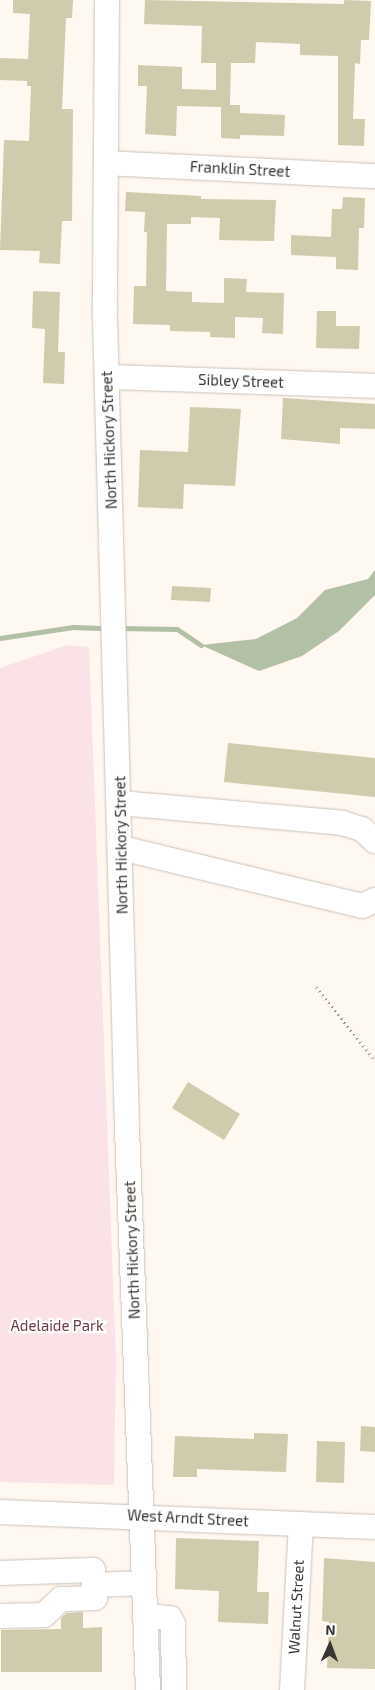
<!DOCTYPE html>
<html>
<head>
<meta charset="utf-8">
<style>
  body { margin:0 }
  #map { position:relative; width:375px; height:1690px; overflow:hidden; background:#fff7f0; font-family:"Exo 2",sans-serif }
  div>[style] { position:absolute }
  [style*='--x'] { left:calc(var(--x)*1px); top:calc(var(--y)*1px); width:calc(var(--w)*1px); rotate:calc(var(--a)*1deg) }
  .green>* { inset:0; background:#fbe2e7 }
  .water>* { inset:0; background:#b2c1a6 }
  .stream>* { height:5px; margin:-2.5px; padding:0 2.5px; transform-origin:2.5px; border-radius:2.5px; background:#b2c1a6 }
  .building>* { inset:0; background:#d0cbad }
  .path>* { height:3px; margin-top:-1.5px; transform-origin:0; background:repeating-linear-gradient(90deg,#97928c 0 1px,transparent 0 5px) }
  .roads { filter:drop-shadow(0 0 1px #cbc2b9) drop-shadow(0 0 1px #cbc2b9) }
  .minor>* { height:24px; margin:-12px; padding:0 12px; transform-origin:12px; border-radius:12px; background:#fff }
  span { translate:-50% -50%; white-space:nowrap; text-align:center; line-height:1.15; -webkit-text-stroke:4.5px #fff; paint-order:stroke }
  .street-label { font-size:15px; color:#393632 }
  .park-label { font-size:15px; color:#6c3b46 }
  .north { position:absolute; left:305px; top:1620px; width:50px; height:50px; -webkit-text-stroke:4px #fff; paint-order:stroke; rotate:2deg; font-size:14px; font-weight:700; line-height:20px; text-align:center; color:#393632 }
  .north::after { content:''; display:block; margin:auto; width:18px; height:22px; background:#393632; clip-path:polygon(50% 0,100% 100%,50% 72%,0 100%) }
</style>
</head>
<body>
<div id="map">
  <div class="green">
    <div style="clip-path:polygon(68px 645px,89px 647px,116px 1359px,114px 1485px,0 1482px,0 668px)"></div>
  </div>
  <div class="water">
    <div style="clip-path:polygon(375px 570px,375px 595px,339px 631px,302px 656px,259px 671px,201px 645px,256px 639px,297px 618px,325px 590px,368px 579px)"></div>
  </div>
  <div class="stream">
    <div style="--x:120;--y:628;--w:57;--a:1"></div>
    <div style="--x:177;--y:629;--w:29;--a:34"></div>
    <div style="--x:0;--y:638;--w:74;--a:-8.6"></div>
    <div style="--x:73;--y:627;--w:33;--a:2"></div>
  </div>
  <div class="building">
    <div style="clip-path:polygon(13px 0,73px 0,72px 18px,66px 18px,62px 109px,73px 109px,72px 221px,62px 221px,60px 264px,39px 263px,40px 251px,0 250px,4px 140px,29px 141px,31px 86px,27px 86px,27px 81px,0 80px,0 58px,28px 59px,30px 14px,13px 13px)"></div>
    <div style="clip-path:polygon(145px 0,344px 4px,344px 0,371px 1px,369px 40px,361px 40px,360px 64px,355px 63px,353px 119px,365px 119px,364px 146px,338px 145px,338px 56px,300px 55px,300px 44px,256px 42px,255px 63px,231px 63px,230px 105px,240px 105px,240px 113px,285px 115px,284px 136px,240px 135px,240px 139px,221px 138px,221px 107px,177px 106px,176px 136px,145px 134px,147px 86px,138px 86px,138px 65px,182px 67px,182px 89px,216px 90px,216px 63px,201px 63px,202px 26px,144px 24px)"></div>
    <div style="clip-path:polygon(126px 192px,201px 196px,201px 199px,276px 200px,274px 241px,219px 240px,220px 218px,191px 217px,191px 224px,167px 224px,166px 291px,192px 292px,192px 302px,224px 303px,224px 278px,247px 279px,246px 292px,284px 293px,283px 334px,262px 333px,263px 318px,235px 317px,235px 338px,210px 337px,210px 332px,170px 331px,170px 325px,133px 324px,134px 286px,146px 286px,147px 232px,144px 232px,145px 212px,125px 211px)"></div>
    <div style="clip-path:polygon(343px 197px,365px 198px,364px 228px,359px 228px,358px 270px,336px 269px,336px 257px,291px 255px,291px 235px,331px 237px,332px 209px,342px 209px)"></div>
    <div style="clip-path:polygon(33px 291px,60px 292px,58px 352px,65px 352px,64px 384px,43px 383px,45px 329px,32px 328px)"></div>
    <div style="clip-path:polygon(317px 311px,336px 311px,336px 326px,360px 326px,359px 349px,316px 348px)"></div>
    <div style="clip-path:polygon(283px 398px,375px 404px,375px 429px,340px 428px,340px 444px,281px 439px)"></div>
    <div style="clip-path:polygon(190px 407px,241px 409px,235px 486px,184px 484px,183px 509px,138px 507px,140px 450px,188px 452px)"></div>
    <div style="clip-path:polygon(172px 586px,211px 588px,210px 602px,171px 600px)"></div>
    <div style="clip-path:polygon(228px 743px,375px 758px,375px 797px,224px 782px)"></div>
    <div style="clip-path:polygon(188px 1082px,240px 1114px,224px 1140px,172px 1108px)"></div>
    <div style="clip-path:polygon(361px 1426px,375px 1427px,375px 1452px,360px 1451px)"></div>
    <div style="clip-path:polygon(254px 1433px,288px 1434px,286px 1472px,197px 1469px,197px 1477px,173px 1477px,175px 1436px,254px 1439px)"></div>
    <div style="clip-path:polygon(317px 1441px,345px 1442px,344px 1483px,316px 1482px)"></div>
    <div style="clip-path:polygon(176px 1538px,259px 1541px,257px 1592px,269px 1592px,268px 1624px,218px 1622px,219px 1591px,175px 1589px)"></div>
    <div style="clip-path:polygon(324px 1558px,375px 1562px,375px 1669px,327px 1668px,329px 1622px,322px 1621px)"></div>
    <div style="clip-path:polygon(83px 1612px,83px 1628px,102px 1627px,102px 1672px,1px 1672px,1px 1630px,61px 1629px,61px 1618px,67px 1613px)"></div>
  </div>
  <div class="path">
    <div style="--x:316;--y:987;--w:94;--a:51.1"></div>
  </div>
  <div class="roads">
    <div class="minor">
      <div style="--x:107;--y:0;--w:319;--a:90.4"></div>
      <div style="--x:105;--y:319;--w:809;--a:88.44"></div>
      <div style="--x:127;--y:1128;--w:562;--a:87.86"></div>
      <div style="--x:106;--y:163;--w:269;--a:2.8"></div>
      <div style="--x:107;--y:377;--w:268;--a:1.9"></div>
      <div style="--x:120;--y:803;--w:223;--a:5.1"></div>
      <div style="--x:342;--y:823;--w:21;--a:17"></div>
      <div style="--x:362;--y:829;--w:18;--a:43"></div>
      <div style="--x:121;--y:848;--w:248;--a:13.5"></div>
      <div style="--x:362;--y:906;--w:14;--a:-25"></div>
      <div style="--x:0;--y:1512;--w:375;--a:2.3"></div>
      <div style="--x:0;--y:1573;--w:93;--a:-1.8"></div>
      <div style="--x:93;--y:1570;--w:28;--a:86"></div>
      <div style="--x:95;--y:1598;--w:34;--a:178"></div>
      <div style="--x:61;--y:1599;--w:23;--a:137"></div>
      <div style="--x:44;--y:1615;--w:44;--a:178.7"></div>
      <div style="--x:94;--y:1585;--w:50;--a:-2.3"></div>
      <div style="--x:146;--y:1616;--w:24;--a:5"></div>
      <div style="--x:170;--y:1618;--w:7;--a:63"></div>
      <div style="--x:173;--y:1624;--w:66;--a:89.1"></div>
      <div style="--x:292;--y:1690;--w:166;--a:-86.9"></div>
    </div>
  </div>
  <div class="street-label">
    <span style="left:240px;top:169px;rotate:3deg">Franklin Street</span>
    <span style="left:241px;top:381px;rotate:2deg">Sibley Street</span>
    <span style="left:109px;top:440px;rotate:-92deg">North Hickory Street</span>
    <span style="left:121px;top:845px;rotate:-91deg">North Hickory Street</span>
    <span style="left:132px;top:1250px;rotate:-92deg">North Hickory Street</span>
    <span style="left:188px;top:1518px;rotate:3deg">West Arndt Street</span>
    <span style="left:296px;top:1607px;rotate:-87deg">Walnut Street</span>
  </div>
  <div class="park-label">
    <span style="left:57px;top:1326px">Adelaide Park</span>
  </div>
  <div class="north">N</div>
</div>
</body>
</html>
